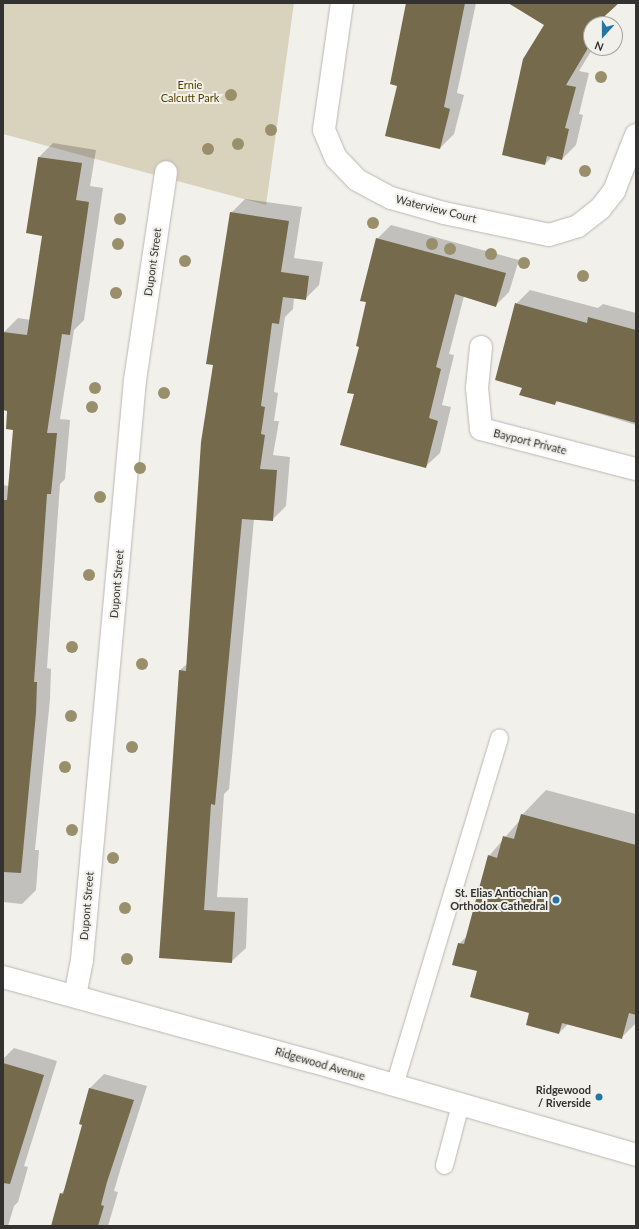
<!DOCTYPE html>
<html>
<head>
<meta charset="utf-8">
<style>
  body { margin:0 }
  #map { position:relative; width:639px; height:1229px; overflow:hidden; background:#f2f0eb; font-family:Lato,sans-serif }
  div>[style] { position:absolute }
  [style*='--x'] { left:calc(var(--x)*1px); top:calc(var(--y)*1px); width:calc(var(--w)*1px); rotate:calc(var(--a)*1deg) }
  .green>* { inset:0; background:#d9d2bd }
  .shadow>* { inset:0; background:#0003 }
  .building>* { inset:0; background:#756a4c }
  .roads { filter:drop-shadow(0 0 1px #b9b7b3) drop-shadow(0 0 1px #b9b7b3) }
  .service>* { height:17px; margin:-8.5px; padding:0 8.5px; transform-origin:8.5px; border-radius:8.5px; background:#fff }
  .minor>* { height:22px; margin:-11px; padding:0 11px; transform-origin:11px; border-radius:11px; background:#fff }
  .tertiary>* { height:22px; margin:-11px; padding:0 11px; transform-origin:11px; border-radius:11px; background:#fff }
  .trees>* { width:12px; height:12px; margin:-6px; border-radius:50%; background:#9a8f6b }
  .dots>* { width:11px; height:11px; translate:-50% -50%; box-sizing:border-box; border:2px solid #f2f0eb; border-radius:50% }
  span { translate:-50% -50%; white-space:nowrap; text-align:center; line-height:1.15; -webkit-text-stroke:4px #f2f0eb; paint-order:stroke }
  .park-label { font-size:11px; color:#524002 }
  .street-label { font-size:11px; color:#333230 }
  .poi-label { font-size:11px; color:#333230; font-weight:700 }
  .right { translate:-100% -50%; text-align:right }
  .frame { position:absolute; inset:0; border:4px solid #333230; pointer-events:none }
  .north { position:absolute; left:583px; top:16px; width:40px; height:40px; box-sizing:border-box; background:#f2f0eb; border:1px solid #a6a4a0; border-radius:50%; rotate:201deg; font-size:11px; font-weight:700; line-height:16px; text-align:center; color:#333230 }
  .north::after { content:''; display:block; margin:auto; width:14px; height:18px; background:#2275a6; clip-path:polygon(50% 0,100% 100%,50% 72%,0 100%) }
</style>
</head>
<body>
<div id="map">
  <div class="green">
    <div style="clip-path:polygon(3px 3px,294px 3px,266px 205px,3px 134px)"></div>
  </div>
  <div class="shadow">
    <div style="clip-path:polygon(408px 3px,476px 3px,457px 93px,464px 95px,454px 134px,440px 148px,398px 85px)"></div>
    <div style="clip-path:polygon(560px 3px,617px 3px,603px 16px,610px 20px,607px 24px,591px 24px,593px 48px,579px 71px,589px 73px,579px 114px,583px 115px,576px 145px,562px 159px,552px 157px,545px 164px)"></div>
    <div style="clip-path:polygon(53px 143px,96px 150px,90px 186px,103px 188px,84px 320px,74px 330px,60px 419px,70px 420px,65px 479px,60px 484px,47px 668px,51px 669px,50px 699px,35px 850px,39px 850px,36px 890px,22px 904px,3px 902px,3px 485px,9px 486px,14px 429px,8px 410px,3px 409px,3px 339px,4px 332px,18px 318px,31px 320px,43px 235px,27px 232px,39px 157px)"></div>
    <div style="clip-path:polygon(245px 199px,302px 207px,294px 258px,323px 262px,319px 285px,305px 299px,294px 298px,293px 309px,285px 317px,274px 392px,278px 393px,274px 421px,279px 421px,273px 455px,290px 457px,286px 506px,272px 520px,254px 519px,229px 789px,224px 794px,217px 897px,248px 898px,246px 948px,231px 962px,160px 957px,180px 670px,188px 663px,214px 364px,231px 213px)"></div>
    <div style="clip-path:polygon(391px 225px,519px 260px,509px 292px,495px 306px,464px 296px,449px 354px,454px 355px,442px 405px,451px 407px,440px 453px,426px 466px,355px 394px,377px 239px)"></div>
    <div style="clip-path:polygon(530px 290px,598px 308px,603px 304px,636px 313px,636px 425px,558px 401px,555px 404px,523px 387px,516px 304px)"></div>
    <div style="clip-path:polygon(546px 790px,636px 814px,636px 1023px,621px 1038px,569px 1023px,559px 1033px,478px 971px,459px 944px,468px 935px,489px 856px,520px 820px,522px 815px)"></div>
    <div style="clip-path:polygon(14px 1048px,57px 1061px,24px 1166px,28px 1167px,18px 1202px,14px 1206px,8px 1226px,3px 1226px,3px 1059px)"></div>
    <div style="clip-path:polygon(104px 1074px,147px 1086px,121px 1167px,114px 1191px,118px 1192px,108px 1226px,53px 1226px,61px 1194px,65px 1189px,84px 1125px,80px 1124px,90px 1088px)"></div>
  </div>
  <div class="building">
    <div style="clip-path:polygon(406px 3px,465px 3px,444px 107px,450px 109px,440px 149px,385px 136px,397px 86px,390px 84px)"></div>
    <div style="clip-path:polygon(508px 3px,619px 3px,596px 24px,591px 24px,591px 43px,566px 85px,576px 87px,565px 128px,569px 129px,562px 160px,547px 156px,545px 165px,502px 155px,523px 59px,544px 25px)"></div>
    <div style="clip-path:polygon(38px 157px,82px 163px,76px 200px,89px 202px,70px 335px,62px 334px,47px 433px,57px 433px,51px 494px,47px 494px,34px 682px,37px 682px,36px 713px,21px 873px,3px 872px,3px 500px,7px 500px,13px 430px,6px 429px,7px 411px,3px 410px,3px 332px,27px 335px,42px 236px,26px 233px)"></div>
    <div style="clip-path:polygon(230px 212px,289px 221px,281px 272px,309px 276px,306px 300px,283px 297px,279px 324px,272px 323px,261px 406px,265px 407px,261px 434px,265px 435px,260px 469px,277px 470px,273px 521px,242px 519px,215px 805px,211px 804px,204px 910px,235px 912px,232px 963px,159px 958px,179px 670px,186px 671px,201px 442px,213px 365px,206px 364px)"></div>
    <div style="clip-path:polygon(376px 238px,506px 273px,496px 307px,455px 294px,436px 367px,441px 369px,429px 418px,438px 421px,426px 468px,340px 445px,354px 394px,347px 393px,359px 347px,356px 346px,366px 302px,360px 301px)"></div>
    <div style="clip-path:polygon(515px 303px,587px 323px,588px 317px,636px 330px,636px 423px,556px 401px,555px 405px,519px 395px,522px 388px,495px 380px)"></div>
    <div style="clip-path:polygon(521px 814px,636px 845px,636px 1015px,629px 1013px,622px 1039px,562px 1023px,559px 1034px,526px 1025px,529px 1013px,470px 997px,477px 971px,452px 965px,458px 943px,464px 944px,488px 855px,497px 858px,503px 836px,514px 839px)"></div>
    <div style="clip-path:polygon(3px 1063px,44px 1075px,10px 1184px,3px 1183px)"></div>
    <div style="clip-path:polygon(89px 1088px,134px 1100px,107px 1182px,101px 1205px,104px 1206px,98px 1226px,51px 1226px,60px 1193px,63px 1194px,82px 1125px,79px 1124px)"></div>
  </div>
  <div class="roads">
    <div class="service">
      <div style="--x:394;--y:1085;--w:363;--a:-73.2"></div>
      <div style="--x:444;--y:1165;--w:63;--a:-75.3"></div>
    </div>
    <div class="minor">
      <div style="--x:342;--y:3;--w:128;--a:98.1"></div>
      <div style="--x:324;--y:130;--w:30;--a:67"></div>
      <div style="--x:336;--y:158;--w:30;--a:46"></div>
      <div style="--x:357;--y:180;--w:38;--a:28"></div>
      <div style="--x:391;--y:198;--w:55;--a:15.8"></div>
      <div style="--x:444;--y:213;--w:107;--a:11.8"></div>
      <div style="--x:549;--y:235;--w:30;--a:-17"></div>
      <div style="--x:578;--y:226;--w:28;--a:-38"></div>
      <div style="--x:600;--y:209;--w:23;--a:-52"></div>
      <div style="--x:614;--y:191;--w:60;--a:-68.6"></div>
      <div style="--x:481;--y:347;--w:41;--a:95.6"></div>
      <div style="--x:477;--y:388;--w:41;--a:84.4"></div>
      <div style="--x:481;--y:429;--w:160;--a:14.5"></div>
      <div style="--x:75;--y:996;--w:37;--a:-79"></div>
      <div style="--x:82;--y:960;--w:582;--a:-84.78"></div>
      <div style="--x:135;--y:380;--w:210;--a:-81.5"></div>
    </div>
    <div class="tertiary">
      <div style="--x:3;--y:977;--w:319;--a:15.3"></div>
      <div style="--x:311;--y:1061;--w:338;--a:16.1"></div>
    </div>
  </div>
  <div class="trees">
    <div style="left:601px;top:77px"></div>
    <div style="left:231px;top:95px"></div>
    <div style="left:271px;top:130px"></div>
    <div style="left:238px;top:144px"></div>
    <div style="left:208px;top:149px"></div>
    <div style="left:585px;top:171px"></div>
    <div style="left:120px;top:219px"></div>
    <div style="left:373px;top:223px"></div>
    <div style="left:118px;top:244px"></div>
    <div style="left:432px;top:244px"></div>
    <div style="left:450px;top:249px"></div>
    <div style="left:491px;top:254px"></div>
    <div style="left:185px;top:261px"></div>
    <div style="left:524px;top:263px"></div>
    <div style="left:583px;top:276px"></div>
    <div style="left:116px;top:293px"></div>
    <div style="left:95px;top:388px"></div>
    <div style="left:164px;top:393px"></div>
    <div style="left:92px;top:407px"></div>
    <div style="left:140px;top:468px"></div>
    <div style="left:100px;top:497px"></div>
    <div style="left:89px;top:575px"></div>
    <div style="left:72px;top:647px"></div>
    <div style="left:142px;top:664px"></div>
    <div style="left:71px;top:716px"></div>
    <div style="left:132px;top:747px"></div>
    <div style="left:65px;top:767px"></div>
    <div style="left:72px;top:830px"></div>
    <div style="left:113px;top:858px"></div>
    <div style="left:125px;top:908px"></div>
    <div style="left:127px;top:959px"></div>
  </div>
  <div class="dots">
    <div style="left:556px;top:900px;background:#2275a6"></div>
    <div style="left:599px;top:1097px;background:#2275a6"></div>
  </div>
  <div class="park-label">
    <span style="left:190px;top:92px">Ernie<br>Calcutt Park</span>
  </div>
  <div class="street-label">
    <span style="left:436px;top:209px;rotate:14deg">Waterview Court</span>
    <span style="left:153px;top:262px;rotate:-82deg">Dupont Street</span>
    <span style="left:530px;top:442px;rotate:14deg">Bayport Private</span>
    <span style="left:117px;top:584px;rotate:-85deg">Dupont Street</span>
    <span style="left:87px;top:906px;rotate:-85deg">Dupont Street</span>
    <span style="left:320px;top:1064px;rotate:16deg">Ridgewood Avenue</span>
  </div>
  <div class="poi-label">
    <span class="right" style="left:548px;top:900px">St. Elias Antiochian<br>Orthodox Cathedral</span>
    <span class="right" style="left:591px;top:1097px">Ridgewood<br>/ Riverside</span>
  </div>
  <div class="frame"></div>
  <div class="north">N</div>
</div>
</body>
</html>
